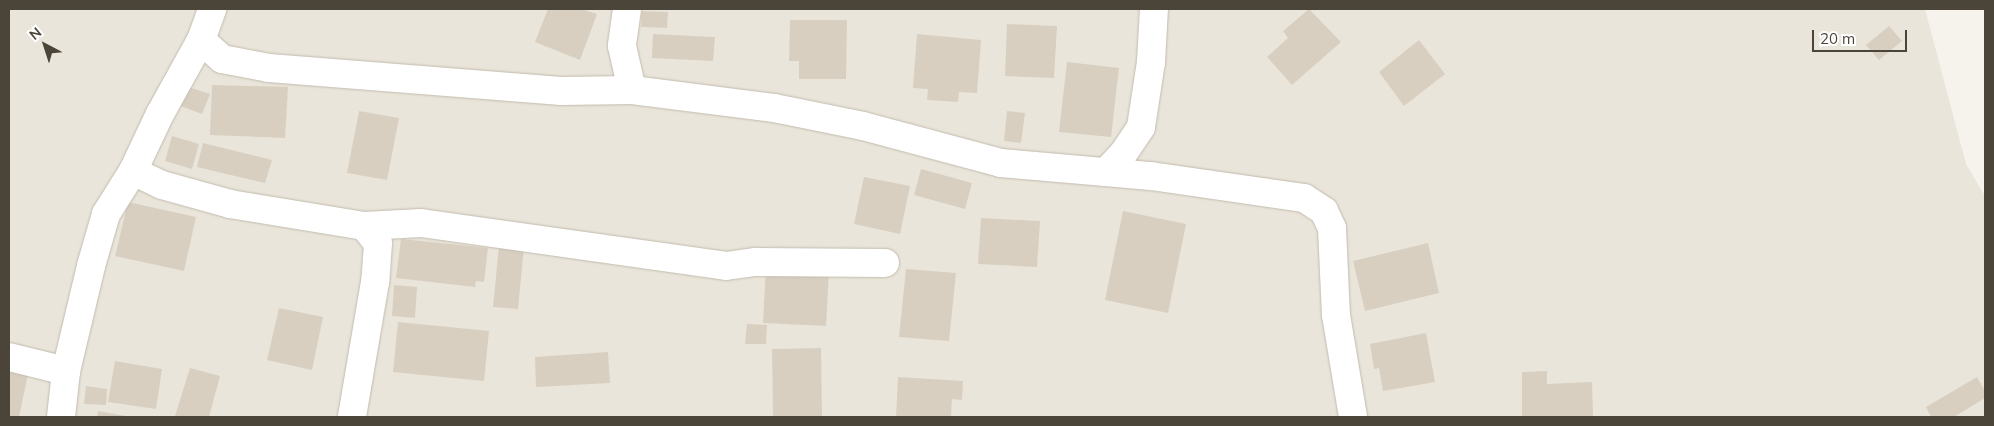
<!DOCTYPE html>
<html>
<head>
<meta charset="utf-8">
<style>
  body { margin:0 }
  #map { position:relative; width:1994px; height:426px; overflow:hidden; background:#f6f3ec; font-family:Mulish,sans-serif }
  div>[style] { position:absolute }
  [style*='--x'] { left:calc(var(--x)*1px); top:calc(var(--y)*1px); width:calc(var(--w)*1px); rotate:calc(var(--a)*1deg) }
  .residential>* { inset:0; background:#eae5da }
  .building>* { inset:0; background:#d8cfc1 }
  .roads { filter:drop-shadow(0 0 1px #c2bbae) drop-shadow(0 0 1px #c2bbae) }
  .minor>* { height:28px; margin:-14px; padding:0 14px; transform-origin:14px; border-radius:14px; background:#fff }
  span { translate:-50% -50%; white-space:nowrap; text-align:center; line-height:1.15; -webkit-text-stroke:5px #fff; paint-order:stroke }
  .frame { position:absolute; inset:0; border:10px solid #4b4439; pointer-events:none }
  .north { position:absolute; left:20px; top:20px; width:50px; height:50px; -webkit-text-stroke:4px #fff; paint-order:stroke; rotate:320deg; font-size:14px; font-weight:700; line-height:20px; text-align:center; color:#4b4439 }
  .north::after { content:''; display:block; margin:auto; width:18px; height:22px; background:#4b4439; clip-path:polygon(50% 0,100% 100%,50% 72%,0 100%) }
  .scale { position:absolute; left:1812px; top:30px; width:95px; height:22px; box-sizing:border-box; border:2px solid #4b4439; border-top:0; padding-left:6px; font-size:15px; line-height:18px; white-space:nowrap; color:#4b4439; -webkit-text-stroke:4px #fff; paint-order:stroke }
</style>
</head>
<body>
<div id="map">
  <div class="residential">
    <div style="clip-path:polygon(9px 9px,1925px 9px,1966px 164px,1985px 196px,1985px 417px,9px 417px)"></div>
  </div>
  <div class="building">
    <div style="clip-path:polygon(548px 9px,581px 9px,597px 14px,580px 60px,535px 42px)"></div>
    <div style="clip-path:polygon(1309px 9px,1341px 42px,1292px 85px,1267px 57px,1288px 38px,1283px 31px)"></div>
    <div style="clip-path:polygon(642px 11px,668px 12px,667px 28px,641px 27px)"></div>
    <div style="clip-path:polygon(790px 20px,847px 20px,846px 79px,799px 79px,799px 61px,789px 61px)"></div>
    <div style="clip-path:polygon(1007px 24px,1057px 26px,1054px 78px,1005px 76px)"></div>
    <div style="clip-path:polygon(1889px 26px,1902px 41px,1879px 60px,1866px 45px)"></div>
    <div style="clip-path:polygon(653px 34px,715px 37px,713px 61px,652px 58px)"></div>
    <div style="clip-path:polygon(917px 34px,981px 40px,977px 93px,959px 92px,958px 102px,927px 100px,928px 89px,913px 88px)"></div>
    <div style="clip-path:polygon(1419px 40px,1445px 74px,1404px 106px,1379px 72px)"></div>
    <div style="clip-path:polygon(1067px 62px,1119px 68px,1111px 137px,1059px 132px)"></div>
    <div style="clip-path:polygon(212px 85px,288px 87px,285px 138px,210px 135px)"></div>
    <div style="clip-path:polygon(185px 86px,210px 94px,202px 114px,178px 105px)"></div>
    <div style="clip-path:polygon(359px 111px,399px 118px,387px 180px,347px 173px)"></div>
    <div style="clip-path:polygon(1007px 111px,1025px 113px,1021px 143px,1004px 141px)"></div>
    <div style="clip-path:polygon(172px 136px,199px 144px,192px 169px,165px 161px)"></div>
    <div style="clip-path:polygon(203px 143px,272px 160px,265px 183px,197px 167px)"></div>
    <div style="clip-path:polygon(921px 169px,972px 183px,965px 209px,914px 195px)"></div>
    <div style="clip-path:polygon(864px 177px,910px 186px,900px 234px,854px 224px)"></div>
    <div style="clip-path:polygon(128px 202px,196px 217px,184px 271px,115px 256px)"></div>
    <div style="clip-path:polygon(1123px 211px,1186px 224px,1168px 313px,1105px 300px)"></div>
    <div style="clip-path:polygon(981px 218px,1040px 221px,1037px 267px,978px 264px)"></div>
    <div style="clip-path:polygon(401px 239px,488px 248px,484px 282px,476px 281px,475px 287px,396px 278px)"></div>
    <div style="clip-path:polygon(1428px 243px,1439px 293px,1365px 311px,1353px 261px)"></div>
    <div style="clip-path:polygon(499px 246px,524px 247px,518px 309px,493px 307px)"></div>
    <div style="clip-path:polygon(766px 268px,829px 271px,826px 326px,763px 323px)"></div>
    <div style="clip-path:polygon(906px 269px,956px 273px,949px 341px,899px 337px)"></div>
    <div style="clip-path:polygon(394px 285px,417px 287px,415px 318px,392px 316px)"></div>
    <div style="clip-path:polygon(279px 308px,323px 317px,312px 370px,267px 360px)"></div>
    <div style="clip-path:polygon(398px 322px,489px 331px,484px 381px,393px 372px)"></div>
    <div style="clip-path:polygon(747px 324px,767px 325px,766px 344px,745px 344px)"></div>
    <div style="clip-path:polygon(1426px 333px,1435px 382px,1383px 391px,1379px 368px,1374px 369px,1370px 344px)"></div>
    <div style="clip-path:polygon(821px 348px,822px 417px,773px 417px,772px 349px)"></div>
    <div style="clip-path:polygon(608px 352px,610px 383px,536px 387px,535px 357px)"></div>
    <div style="clip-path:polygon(115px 361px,162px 369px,156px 409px,108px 402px)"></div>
    <div style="clip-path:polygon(190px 368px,220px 376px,209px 417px,175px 416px)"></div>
    <div style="clip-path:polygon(9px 370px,28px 374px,19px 417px,9px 417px)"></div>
    <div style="clip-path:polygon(1547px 371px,1547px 384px,1592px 382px,1593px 417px,1522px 417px,1522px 372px)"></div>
    <div style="clip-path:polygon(898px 377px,963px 381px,962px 400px,952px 399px,951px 417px,896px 417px)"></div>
    <div style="clip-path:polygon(1977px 377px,1985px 391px,1985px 398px,1954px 417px,1931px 417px,1926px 407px)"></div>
    <div style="clip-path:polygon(86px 386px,107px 389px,106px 405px,84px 404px)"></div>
    <div style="clip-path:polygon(98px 411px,126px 416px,126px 417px,97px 417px)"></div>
  </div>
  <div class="roads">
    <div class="minor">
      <div style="--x:627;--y:9;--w:37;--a:98"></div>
      <div style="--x:622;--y:46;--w:45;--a:77.2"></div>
      <div style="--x:201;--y:40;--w:28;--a:42"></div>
      <div style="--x:222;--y:59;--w:48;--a:10.8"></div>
      <div style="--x:269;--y:68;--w:293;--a:4.5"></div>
      <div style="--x:561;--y:91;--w:71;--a:-0.8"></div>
      <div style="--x:632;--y:90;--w:143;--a:7.2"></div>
      <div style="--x:774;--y:108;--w:91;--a:11.4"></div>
      <div style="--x:863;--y:126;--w:143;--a:15"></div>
      <div style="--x:1001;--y:163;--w:151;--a:5"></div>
      <div style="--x:1151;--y:176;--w:155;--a:8.2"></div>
      <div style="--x:1304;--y:198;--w:24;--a:33"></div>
      <div style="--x:1324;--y:211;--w:19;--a:65"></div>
      <div style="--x:1332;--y:228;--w:87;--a:87.4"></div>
      <div style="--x:1336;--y:315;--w:103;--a:80.5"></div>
      <div style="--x:133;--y:171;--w:32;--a:26"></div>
      <div style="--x:162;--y:185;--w:71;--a:15.6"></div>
      <div style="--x:230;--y:204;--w:136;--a:9.3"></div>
      <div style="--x:364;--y:226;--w:22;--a:51"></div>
      <div style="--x:378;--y:243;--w:39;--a:94"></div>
      <div style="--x:375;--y:282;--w:137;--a:99.7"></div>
      <div style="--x:1106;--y:172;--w:25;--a:-47"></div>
      <div style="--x:1123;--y:154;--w:32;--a:-56"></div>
      <div style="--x:1141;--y:127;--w:66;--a:-81.3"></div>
      <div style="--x:1151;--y:62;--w:53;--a:-86.8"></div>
      <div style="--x:364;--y:226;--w:57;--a:-3"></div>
      <div style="--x:421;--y:223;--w:308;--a:8"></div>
      <div style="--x:726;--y:266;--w:30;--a:-8"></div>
      <div style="--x:756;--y:262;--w:129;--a:0.4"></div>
      <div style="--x:9;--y:357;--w:59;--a:13.8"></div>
      <div style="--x:61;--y:417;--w:46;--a:-83.8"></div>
      <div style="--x:66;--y:371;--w:108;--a:-76.6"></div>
      <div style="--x:91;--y:266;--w:54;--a:-73.9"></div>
      <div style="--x:106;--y:214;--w:51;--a:-57.9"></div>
      <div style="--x:133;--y:171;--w:63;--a:-64.7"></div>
      <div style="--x:160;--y:114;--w:85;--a:-61"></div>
      <div style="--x:201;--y:40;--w:33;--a:-70"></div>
    </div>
  </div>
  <div class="frame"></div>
  <div class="north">N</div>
  <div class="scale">20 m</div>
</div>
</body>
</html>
